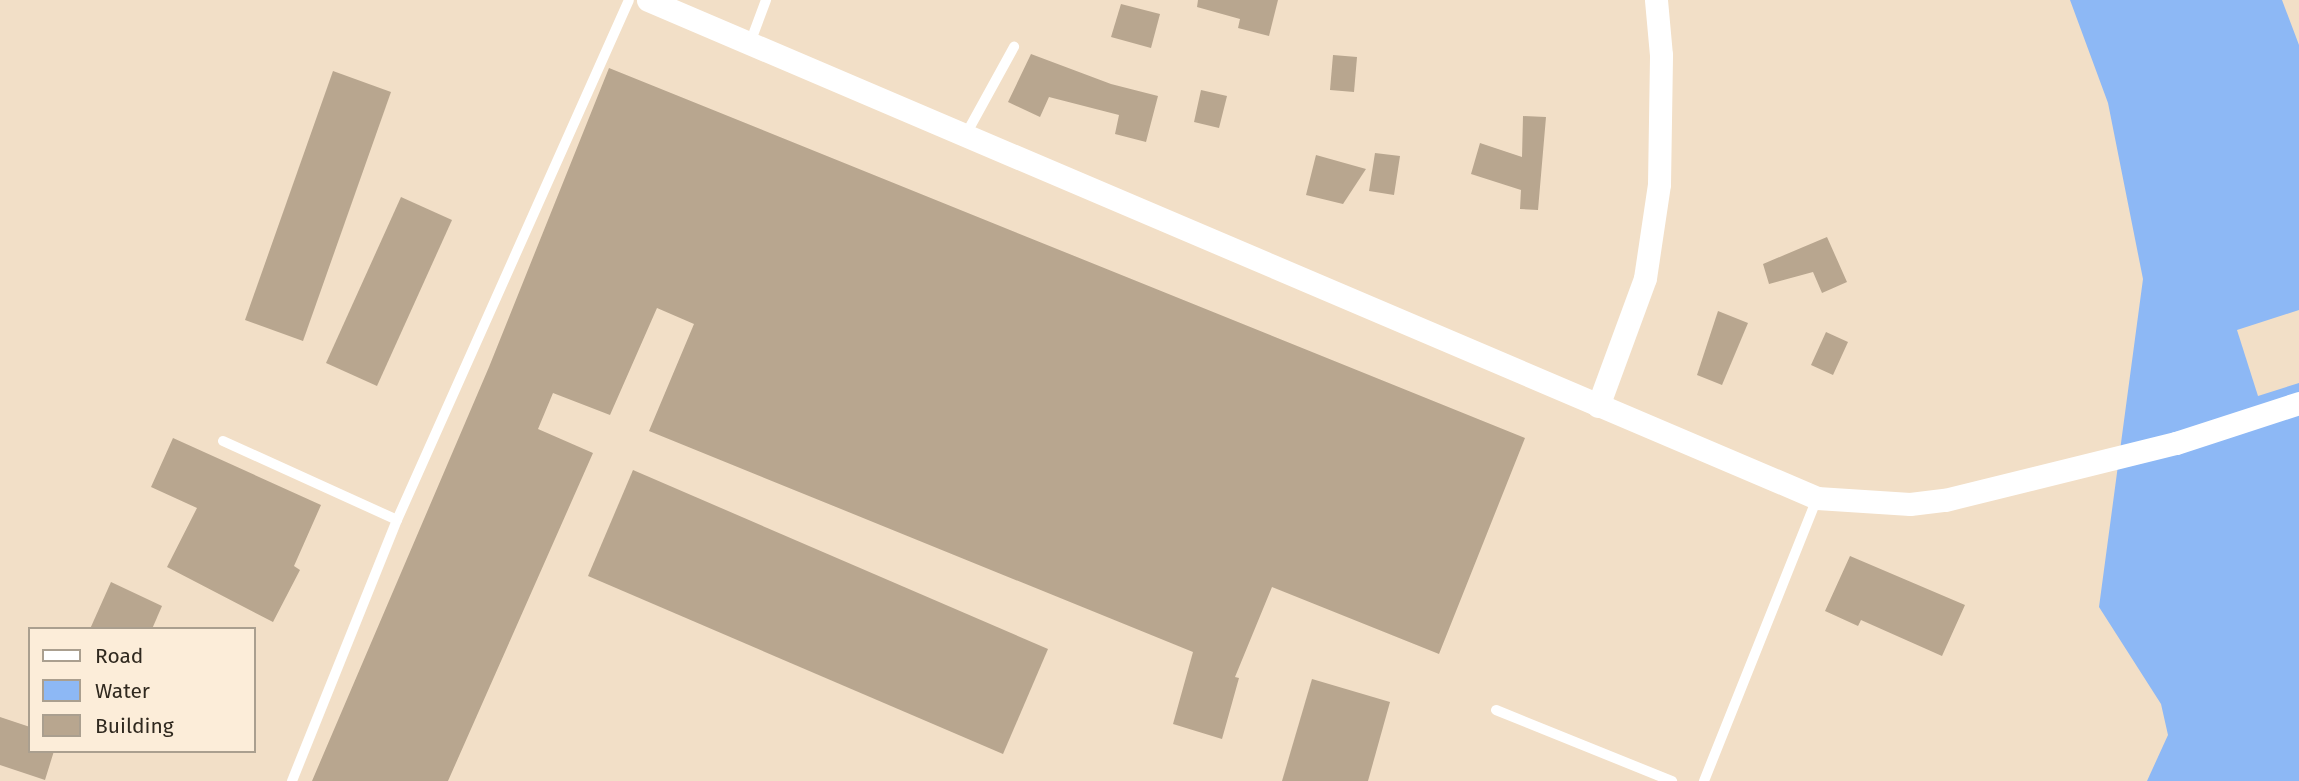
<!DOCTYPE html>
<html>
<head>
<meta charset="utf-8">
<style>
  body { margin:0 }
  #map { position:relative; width:2299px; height:781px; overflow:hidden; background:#f2dfc7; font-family:"Fira Sans",sans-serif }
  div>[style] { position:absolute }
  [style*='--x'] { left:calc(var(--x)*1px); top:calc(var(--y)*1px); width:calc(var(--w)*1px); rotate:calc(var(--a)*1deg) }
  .water>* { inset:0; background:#8db8f5 }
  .pier>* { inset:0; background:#f2dfc7 }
  .building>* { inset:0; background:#b8a68f }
  .service>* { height:10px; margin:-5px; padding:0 5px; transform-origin:5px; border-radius:5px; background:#fff }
  .minor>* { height:23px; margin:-11.5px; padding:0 11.5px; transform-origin:11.5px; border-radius:11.5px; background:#fff }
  span { translate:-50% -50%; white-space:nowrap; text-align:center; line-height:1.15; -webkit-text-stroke:6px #fcedd9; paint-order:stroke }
  .legend { position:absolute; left:28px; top:627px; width:228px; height:126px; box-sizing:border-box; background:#fcedd9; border:2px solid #aa9f8f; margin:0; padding:9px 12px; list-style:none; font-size:21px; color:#30291f }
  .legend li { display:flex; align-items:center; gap:14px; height:35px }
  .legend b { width:35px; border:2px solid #aa9f8f }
</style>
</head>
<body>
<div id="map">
  <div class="water">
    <div style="clip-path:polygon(2070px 0,2282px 0,2299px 45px,2299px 781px,2147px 781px,2168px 735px,2161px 704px,2099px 607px,2143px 279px,2108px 103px)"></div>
  </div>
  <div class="pier">
    <div style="clip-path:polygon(2299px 310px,2299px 383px,2258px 396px,2237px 330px)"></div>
  </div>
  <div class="building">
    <div style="clip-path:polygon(1198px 0,1278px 0,1269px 36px,1238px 28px,1240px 19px,1197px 7px)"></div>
    <div style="clip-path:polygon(1121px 4px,1160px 14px,1151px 48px,1111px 37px)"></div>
    <div style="clip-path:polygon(1031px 54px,1111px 84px,1158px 96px,1146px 142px,1115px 134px,1119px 115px,1049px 97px,1040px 117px,1008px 102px)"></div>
    <div style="clip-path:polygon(1333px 55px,1357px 57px,1354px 92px,1330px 90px)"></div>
    <div style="clip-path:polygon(609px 68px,1525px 438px,1439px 654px,1272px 587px,1235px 677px,1239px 678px,1222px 739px,1173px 724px,1193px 652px,649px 431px,694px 324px,657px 308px,610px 415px,553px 393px,538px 429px,593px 453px,448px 781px,312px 781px,489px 367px)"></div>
    <div style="clip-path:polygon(333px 71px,391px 92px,303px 341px,245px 320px)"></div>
    <div style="clip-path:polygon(1201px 90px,1227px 96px,1219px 128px,1194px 122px)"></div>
    <div style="clip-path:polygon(1523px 116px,1546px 117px,1538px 210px,1520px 209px,1521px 190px,1471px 174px,1480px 143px,1522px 157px)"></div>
    <div style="clip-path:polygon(1375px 153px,1400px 156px,1394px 195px,1369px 191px)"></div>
    <div style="clip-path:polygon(1316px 155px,1366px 169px,1343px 204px,1306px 195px)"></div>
    <div style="clip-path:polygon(401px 197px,452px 220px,377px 386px,326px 363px)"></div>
    <div style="clip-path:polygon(1827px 237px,1847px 282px,1822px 293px,1813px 272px,1769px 284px,1763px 264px)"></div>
    <div style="clip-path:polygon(1718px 311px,1748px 323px,1722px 385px,1697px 375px)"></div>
    <div style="clip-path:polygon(1826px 332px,1848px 342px,1833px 375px,1811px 365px)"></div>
    <div style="clip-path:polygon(173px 438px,321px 505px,294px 566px,300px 570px,273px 622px,167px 567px,197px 508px,151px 487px)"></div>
    <div style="clip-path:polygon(633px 470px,1048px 649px,1003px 754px,588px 576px)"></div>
    <div style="clip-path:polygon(1850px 556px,1965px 605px,1942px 656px,1861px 620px,1858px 626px,1825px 611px)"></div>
    <div style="clip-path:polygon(111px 582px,162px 606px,152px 629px,90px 629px)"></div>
    <div style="clip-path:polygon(1312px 679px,1390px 702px,1368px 781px,1282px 781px)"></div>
    <div style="clip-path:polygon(0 717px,30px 727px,30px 751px,54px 751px,45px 780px,0 765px)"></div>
  </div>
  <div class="service">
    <div style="--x:750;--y:43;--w:46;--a:-69.6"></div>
    <div style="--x:965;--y:136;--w:102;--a:-61.2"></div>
    <div style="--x:223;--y:441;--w:191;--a:24.4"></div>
    <div style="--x:397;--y:520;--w:569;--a:-65.96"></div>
    <div style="--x:1496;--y:710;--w:190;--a:22"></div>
    <div style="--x:292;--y:781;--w:281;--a:-68.1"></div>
    <div style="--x:1704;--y:781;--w:305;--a:-68.2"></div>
  </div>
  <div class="minor">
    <div style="--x:648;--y:0;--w:1271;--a:23.07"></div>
    <div style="--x:1817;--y:498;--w:93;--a:3.7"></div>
    <div style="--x:1910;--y:504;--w:35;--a:-7"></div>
    <div style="--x:1945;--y:500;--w:238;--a:-13.9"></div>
    <div style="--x:2176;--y:443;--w:129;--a:-18"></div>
    <div style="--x:1598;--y:406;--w:136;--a:-69.8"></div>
    <div style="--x:1645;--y:278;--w:95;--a:-81.5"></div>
    <div style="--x:1659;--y:184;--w:129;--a:-89.1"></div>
    <div style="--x:1661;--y:55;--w:55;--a:-95.2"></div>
  </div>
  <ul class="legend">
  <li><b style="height:9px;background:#fff"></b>Road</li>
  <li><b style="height:19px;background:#8db8f5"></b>Water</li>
  <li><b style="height:19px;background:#b8a68f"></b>Building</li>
  </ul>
</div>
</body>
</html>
